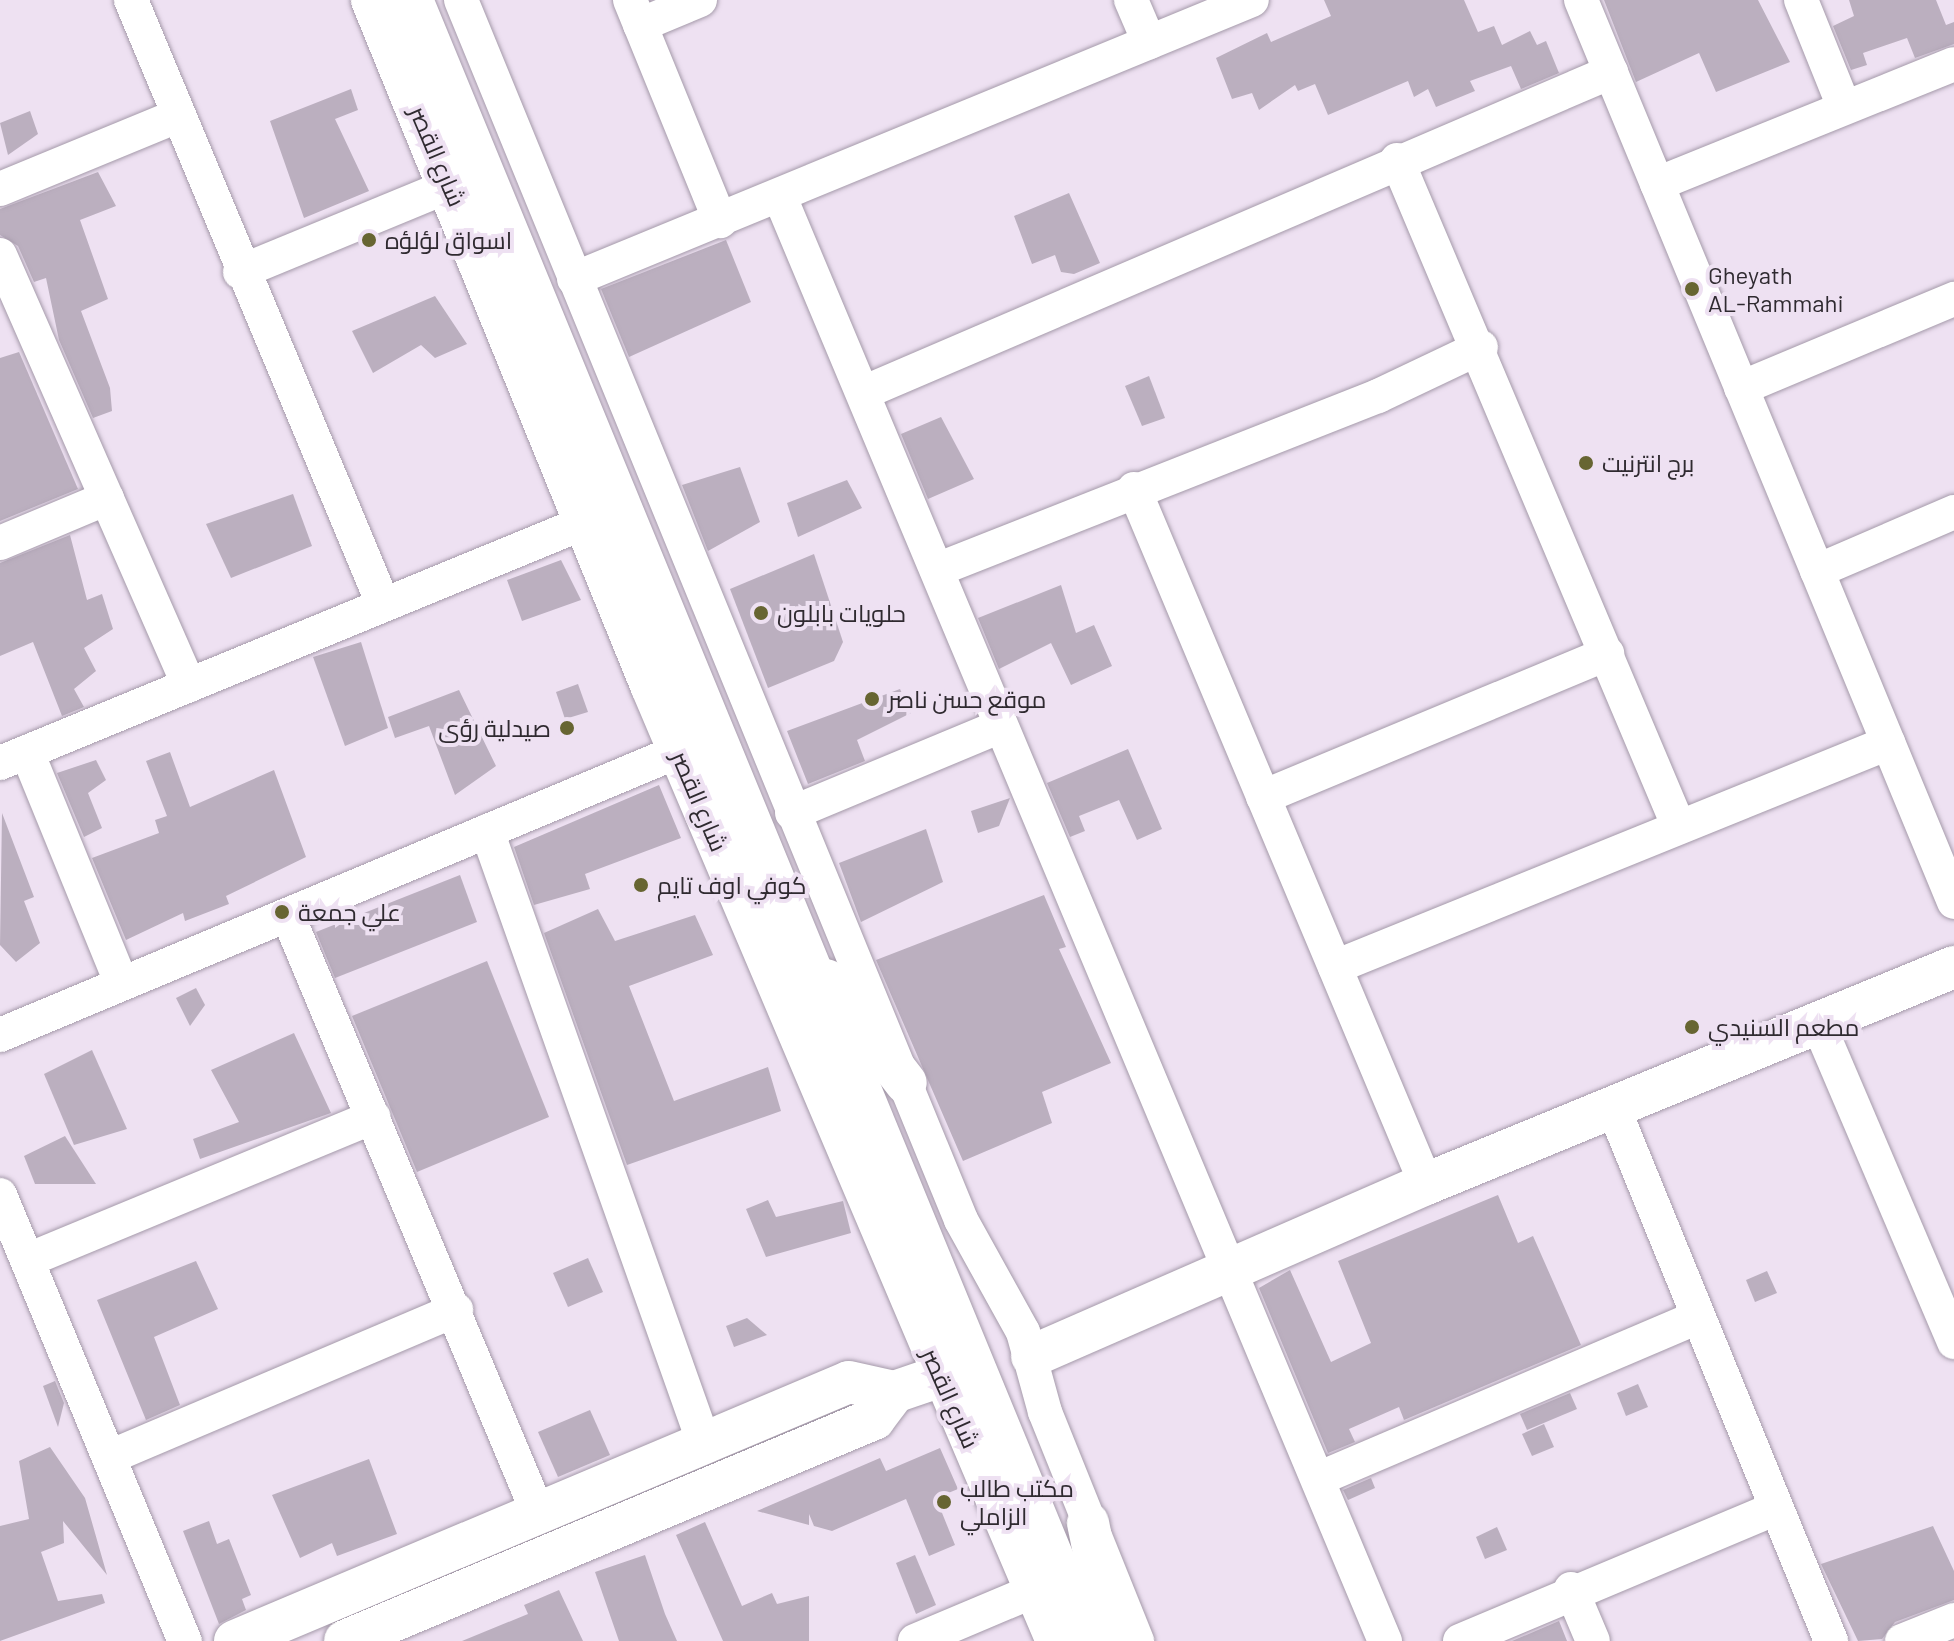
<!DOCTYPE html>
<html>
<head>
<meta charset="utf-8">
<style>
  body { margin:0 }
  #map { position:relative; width:1954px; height:1641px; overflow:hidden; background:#eee1f2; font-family:Barlow,Cairo,sans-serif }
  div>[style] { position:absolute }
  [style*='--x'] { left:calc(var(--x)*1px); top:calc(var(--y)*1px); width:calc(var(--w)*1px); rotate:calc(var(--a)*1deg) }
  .building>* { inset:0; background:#bbafbf }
  .roads { filter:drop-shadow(0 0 2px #a59aaa) drop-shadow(0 0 2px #a59aaa) }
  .minor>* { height:34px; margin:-17px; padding:0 17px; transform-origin:17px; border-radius:17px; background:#fff }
  .tertiary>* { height:42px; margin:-21px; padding:0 21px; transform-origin:21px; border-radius:21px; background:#fff }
  .dots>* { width:22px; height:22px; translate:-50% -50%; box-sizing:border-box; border:4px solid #eee1f2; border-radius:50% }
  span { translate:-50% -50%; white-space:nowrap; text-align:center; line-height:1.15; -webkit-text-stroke:8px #eee1f2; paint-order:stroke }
  .street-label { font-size:24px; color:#2f2a30 }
  .poi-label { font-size:24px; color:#2f2a30 }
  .left { translate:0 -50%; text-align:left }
  .right { translate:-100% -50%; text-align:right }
</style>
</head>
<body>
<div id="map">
  <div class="building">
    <div style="clip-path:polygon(1324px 0,1464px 0,1478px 32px,1494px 26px,1502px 45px,1530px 31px,1537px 45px,1546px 41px,1559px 73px,1521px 89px,1511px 66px,1470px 81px,1475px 91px,1436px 107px,1428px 89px,1414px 97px,1408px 81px,1328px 115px,1315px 84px,1298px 91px,1295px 85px,1259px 110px,1252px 93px,1232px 99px,1216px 58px,1267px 33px,1271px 42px,1331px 16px)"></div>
    <div style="clip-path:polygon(1604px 0,1758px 0,1790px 62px,1716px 92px,1699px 53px,1636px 82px)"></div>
    <div style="clip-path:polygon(1849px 0,1936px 0,1946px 25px,1954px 22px,1954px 44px,1915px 58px,1907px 38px,1863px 53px,1867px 65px,1851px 70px,1833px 26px,1854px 16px)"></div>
    <div style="clip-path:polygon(351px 89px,358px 110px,335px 119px,369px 191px,304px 218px,270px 121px)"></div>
    <div style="clip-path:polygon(30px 111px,38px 134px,8px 155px,0 123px)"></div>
    <div style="clip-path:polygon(98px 172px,116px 206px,80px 220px,108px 299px,81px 311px,110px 388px,112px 411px,93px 418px,59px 340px,46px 278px,34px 282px,18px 246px,0 235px,0 209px)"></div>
    <div style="clip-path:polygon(1069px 193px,1100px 263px,1074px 274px,1061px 272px,1055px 255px,1032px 264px,1014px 216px)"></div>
    <div style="clip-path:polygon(726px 240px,751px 302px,629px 357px,601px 289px)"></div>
    <div style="clip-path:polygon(435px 296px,467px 344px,435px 358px,421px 345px,373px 373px,352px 331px)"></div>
    <div style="clip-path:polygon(19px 352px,78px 489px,0 521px,0 358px)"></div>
    <div style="clip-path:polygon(1149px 376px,1165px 418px,1142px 426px,1125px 386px)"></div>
    <div style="clip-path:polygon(941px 417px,974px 479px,928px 499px,901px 434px)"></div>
    <div style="clip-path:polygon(740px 467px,760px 522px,708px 551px,682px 485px)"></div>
    <div style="clip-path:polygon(847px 480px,862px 508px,798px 537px,787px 503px)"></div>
    <div style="clip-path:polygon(293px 494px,312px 546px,231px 578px,206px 524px)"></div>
    <div style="clip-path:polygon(70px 535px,87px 600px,102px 594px,113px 629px,84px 648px,96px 671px,74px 689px,84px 707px,62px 716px,33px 642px,0 656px,0 563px)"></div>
    <div style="clip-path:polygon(814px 554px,843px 642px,834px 661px,768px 688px,730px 589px)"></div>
    <div style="clip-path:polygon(561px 560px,581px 600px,522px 621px,507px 580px)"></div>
    <div style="clip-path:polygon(1061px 585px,1076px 633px,1094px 625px,1112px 666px,1071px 685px,1051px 643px,999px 669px,978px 618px)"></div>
    <div style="clip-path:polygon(361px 642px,388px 728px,345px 746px,313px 657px)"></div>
    <div style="clip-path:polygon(578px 684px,588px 712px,565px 719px,556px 692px)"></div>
    <div style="clip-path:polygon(900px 689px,911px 713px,857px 740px,865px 761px,808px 784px,787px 731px)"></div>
    <div style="clip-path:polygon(459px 690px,496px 766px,455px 795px,429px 726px,395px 738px,388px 717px)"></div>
    <div style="clip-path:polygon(1128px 749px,1162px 829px,1137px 840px,1119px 800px,1079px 816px,1085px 831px,1070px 837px,1047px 783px)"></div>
    <div style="clip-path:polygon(170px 752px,190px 807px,274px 770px,306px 857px,226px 896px,229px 904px,185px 921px,183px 913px,126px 940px,92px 858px,159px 833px,155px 820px,167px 816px,146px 761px)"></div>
    <div style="clip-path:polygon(96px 760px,106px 780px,88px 793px,102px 828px,84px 837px,57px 773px)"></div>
    <div style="clip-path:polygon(659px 785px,681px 838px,585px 874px,590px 889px,534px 905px,514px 847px)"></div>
    <div style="clip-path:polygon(1010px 798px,999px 826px,978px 833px,971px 811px)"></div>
    <div style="clip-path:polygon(2px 813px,34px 897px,24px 901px,40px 943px,16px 962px,0 945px)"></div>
    <div style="clip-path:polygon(926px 829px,943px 882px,861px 922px,839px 863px)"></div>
    <div style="clip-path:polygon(460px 875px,477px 922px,335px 978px,316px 932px)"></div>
    <div style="clip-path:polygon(1044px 895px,1066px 947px,1059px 949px,1111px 1063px,1042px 1092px,1052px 1123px,963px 1161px,876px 960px)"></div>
    <div style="clip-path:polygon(598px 909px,615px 941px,695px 915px,713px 955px,629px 986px,674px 1101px,768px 1067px,781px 1111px,627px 1165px,544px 933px)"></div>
    <div style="clip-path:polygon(487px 961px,549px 1117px,417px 1172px,352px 1016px)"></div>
    <div style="clip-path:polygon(196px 988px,205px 1005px,190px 1026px,176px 998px)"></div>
    <div style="clip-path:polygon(294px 1033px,331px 1113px,200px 1159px,193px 1139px,239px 1122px,211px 1070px)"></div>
    <div style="clip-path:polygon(92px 1050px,127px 1129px,74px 1145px,44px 1074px)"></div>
    <div style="clip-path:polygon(65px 1136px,96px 1184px,35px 1184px,24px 1156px)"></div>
    <div style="clip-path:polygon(1498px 1195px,1518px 1243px,1533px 1236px,1581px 1345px,1404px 1420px,1399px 1407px,1349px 1429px,1355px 1442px,1328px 1453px,1259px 1288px,1290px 1270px,1331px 1362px,1371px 1343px,1338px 1261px)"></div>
    <div style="clip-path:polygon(768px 1200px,776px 1217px,843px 1201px,851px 1233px,766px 1257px,746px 1209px)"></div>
    <div style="clip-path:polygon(588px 1258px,603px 1292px,568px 1307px,553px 1273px)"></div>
    <div style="clip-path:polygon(196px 1261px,218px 1309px,154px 1337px,180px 1405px,146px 1420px,97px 1300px)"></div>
    <div style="clip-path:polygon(1767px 1271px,1777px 1293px,1755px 1302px,1746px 1280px)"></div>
    <div style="clip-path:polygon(747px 1318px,767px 1335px,734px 1347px,726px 1326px)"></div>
    <div style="clip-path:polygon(55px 1381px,64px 1403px,58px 1427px,43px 1386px)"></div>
    <div style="clip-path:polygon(1638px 1384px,1648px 1407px,1626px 1416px,1617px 1393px)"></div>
    <div style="clip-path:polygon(1570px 1393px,1577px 1409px,1527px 1430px,1520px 1414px)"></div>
    <div style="clip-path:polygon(590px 1410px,610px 1455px,558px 1477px,538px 1432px)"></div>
    <div style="clip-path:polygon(1544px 1424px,1554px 1447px,1532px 1456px,1522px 1434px)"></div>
    <div style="clip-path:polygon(50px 1447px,85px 1498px,107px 1575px,63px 1521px,64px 1543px,41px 1552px,58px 1601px,102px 1594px,105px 1603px,0 1641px,0 1526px,29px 1519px,19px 1461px)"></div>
    <div style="clip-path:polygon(940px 1448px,958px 1489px,936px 1498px,955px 1545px,929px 1556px,906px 1499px,832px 1531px,814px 1526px,809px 1514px,809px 1525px,757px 1511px,880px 1458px,886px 1471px)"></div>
    <div style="clip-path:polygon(369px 1459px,397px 1534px,337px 1556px,332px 1543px,300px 1558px,272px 1495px)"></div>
    <div style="clip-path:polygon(1371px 1478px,1375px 1488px,1348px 1500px,1343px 1490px)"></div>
    <div style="clip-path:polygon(209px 1521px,217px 1544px,229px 1539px,251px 1595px,242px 1599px,246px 1610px,219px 1624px,183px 1531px)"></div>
    <div style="clip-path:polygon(705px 1522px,742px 1606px,772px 1593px,777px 1604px,809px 1596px,809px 1641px,723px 1641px,676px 1535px)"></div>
    <div style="clip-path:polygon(1933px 1526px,1954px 1571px,1954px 1600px,1895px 1622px,1882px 1639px,1858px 1641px,1821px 1564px)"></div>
    <div style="clip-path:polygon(1497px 1527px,1507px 1550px,1485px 1559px,1476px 1537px)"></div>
    <div style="clip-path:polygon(645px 1555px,665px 1614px,677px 1641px,619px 1641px,595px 1572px)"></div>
    <div style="clip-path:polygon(915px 1555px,936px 1605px,916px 1614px,896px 1563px)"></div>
    <div style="clip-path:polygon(559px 1590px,583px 1641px,462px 1641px,528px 1614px,524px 1605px)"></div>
    <div style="clip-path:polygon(1559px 1621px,1567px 1641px,1512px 1641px)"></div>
  </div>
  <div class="roads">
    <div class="minor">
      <div style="--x:131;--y:0;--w:654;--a:67.35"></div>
      <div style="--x:461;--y:0;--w:1318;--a:67.71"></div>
      <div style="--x:961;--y:1220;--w:128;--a:61"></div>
      <div style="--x:1023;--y:1332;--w:83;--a:74.6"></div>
      <div style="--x:1045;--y:1412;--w:247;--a:68.1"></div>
      <div style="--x:630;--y:0;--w:239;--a:67.8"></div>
      <div style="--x:1131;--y:0;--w:46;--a:66.8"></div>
      <div style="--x:1581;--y:0;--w:976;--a:67.53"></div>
      <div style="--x:1801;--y:0;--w:115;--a:68.1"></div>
      <div style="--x:640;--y:25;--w:65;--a:-22.6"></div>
      <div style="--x:1397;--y:160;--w:722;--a:67.09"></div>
      <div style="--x:1657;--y:184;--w:320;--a:-22"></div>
      <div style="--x:0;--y:189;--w:191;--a:-22.4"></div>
      <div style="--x:780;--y:197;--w:1566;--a:67.27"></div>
      <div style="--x:0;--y:255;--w:470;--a:66.3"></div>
      <div style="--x:240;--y:272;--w:228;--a:-22.4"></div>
      <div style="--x:574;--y:279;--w:733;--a:-22.37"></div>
      <div style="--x:1741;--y:388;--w:231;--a:-22.7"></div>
      <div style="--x:865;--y:392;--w:812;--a:-23.22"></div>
      <div style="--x:1134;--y:489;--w:754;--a:67.21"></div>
      <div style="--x:0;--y:543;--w:116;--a:-22.8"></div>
      <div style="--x:939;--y:569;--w:472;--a:-21.5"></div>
      <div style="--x:1378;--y:396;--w:114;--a:-25.4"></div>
      <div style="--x:1817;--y:571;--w:149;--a:-23.3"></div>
      <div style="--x:27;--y:752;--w:248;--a:67.8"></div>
      <div style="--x:0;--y:763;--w:636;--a:-22.37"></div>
      <div style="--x:1263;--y:797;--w:373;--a:-22.6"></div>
      <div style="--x:792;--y:813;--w:226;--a:-22.6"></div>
      <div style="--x:487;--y:831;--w:649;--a:70.48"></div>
      <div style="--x:288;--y:916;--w:647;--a:67.28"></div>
      <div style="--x:1335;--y:967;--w:597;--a:-22.05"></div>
      <div style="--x:1818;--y:1023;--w:347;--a:66.9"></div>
      <div style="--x:0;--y:1035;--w:736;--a:-22.7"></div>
      <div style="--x:1613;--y:1107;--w:577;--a:67.79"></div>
      <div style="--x:0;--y:1195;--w:483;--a:67.5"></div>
      <div style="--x:28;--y:1260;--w:374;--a:-22.5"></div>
      <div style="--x:112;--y:1456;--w:374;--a:-23"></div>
      <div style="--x:1318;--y:1479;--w:413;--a:-23.1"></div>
      <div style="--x:1571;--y:1589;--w:56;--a:67.1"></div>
      <div style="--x:915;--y:1641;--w:131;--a:-22.9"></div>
      <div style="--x:1460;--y:1641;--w:343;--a:-22.8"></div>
      <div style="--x:1902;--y:1641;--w:56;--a:-22"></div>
    </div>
    <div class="tertiary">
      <div style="--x:372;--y:0;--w:740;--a:67.84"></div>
      <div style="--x:651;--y:685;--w:1039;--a:66.99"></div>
      <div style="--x:412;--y:0;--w:1774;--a:67.64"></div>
      <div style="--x:826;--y:980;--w:130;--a:52.2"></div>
      <div style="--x:1032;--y:1356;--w:430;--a:-23.6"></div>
      <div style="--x:1426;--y:1184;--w:571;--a:-22.34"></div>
      <div style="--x:1088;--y:1523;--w:120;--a:78.5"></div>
      <div style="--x:235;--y:1641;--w:666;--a:-22.87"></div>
      <div style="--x:849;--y:1382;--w:46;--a:12.5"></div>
      <div style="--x:894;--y:1392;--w:50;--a:-18.8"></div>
      <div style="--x:345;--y:1641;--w:574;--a:-22.77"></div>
      <div style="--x:874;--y:1419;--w:34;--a:-53"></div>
    </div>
  </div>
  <div class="dots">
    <div style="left:369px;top:240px;background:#676532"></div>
    <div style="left:1692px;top:289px;background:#676532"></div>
    <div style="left:1586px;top:463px;background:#676532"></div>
    <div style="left:761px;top:613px;background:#676532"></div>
    <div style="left:872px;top:699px;background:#676532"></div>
    <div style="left:567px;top:728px;background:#676532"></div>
    <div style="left:641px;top:885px;background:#676532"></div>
    <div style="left:282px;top:912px;background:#676532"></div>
    <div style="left:1692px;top:1027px;background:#676532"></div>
    <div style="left:944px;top:1502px;background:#676532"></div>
  </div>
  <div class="street-label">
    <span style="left:438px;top:156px;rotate:67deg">شارع القصر</span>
    <span style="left:700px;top:801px;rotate:67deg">شارع القصر</span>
    <span style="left:951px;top:1398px;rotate:66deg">شارع القصر</span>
  </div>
  <div class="poi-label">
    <span class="left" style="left:385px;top:240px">اسواق لؤلؤه</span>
    <span class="left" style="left:1708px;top:289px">Gheyath<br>AL-Rammahi</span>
    <span class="left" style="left:1602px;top:463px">برج انترنيت</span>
    <span class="left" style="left:777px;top:613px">حلويات بابلون</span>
    <span class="left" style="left:888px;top:699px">موقع حسن ناصر</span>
    <span class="right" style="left:551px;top:728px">صيدلية رؤى</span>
    <span class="left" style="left:657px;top:885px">كوفي اوف تايم</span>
    <span class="left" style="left:298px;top:912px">علي جمعة</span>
    <span class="left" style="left:1708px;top:1027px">مطعم السنيدي</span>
    <span class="left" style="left:960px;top:1502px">مكتب طالب<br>الزاملي</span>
  </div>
</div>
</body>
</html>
